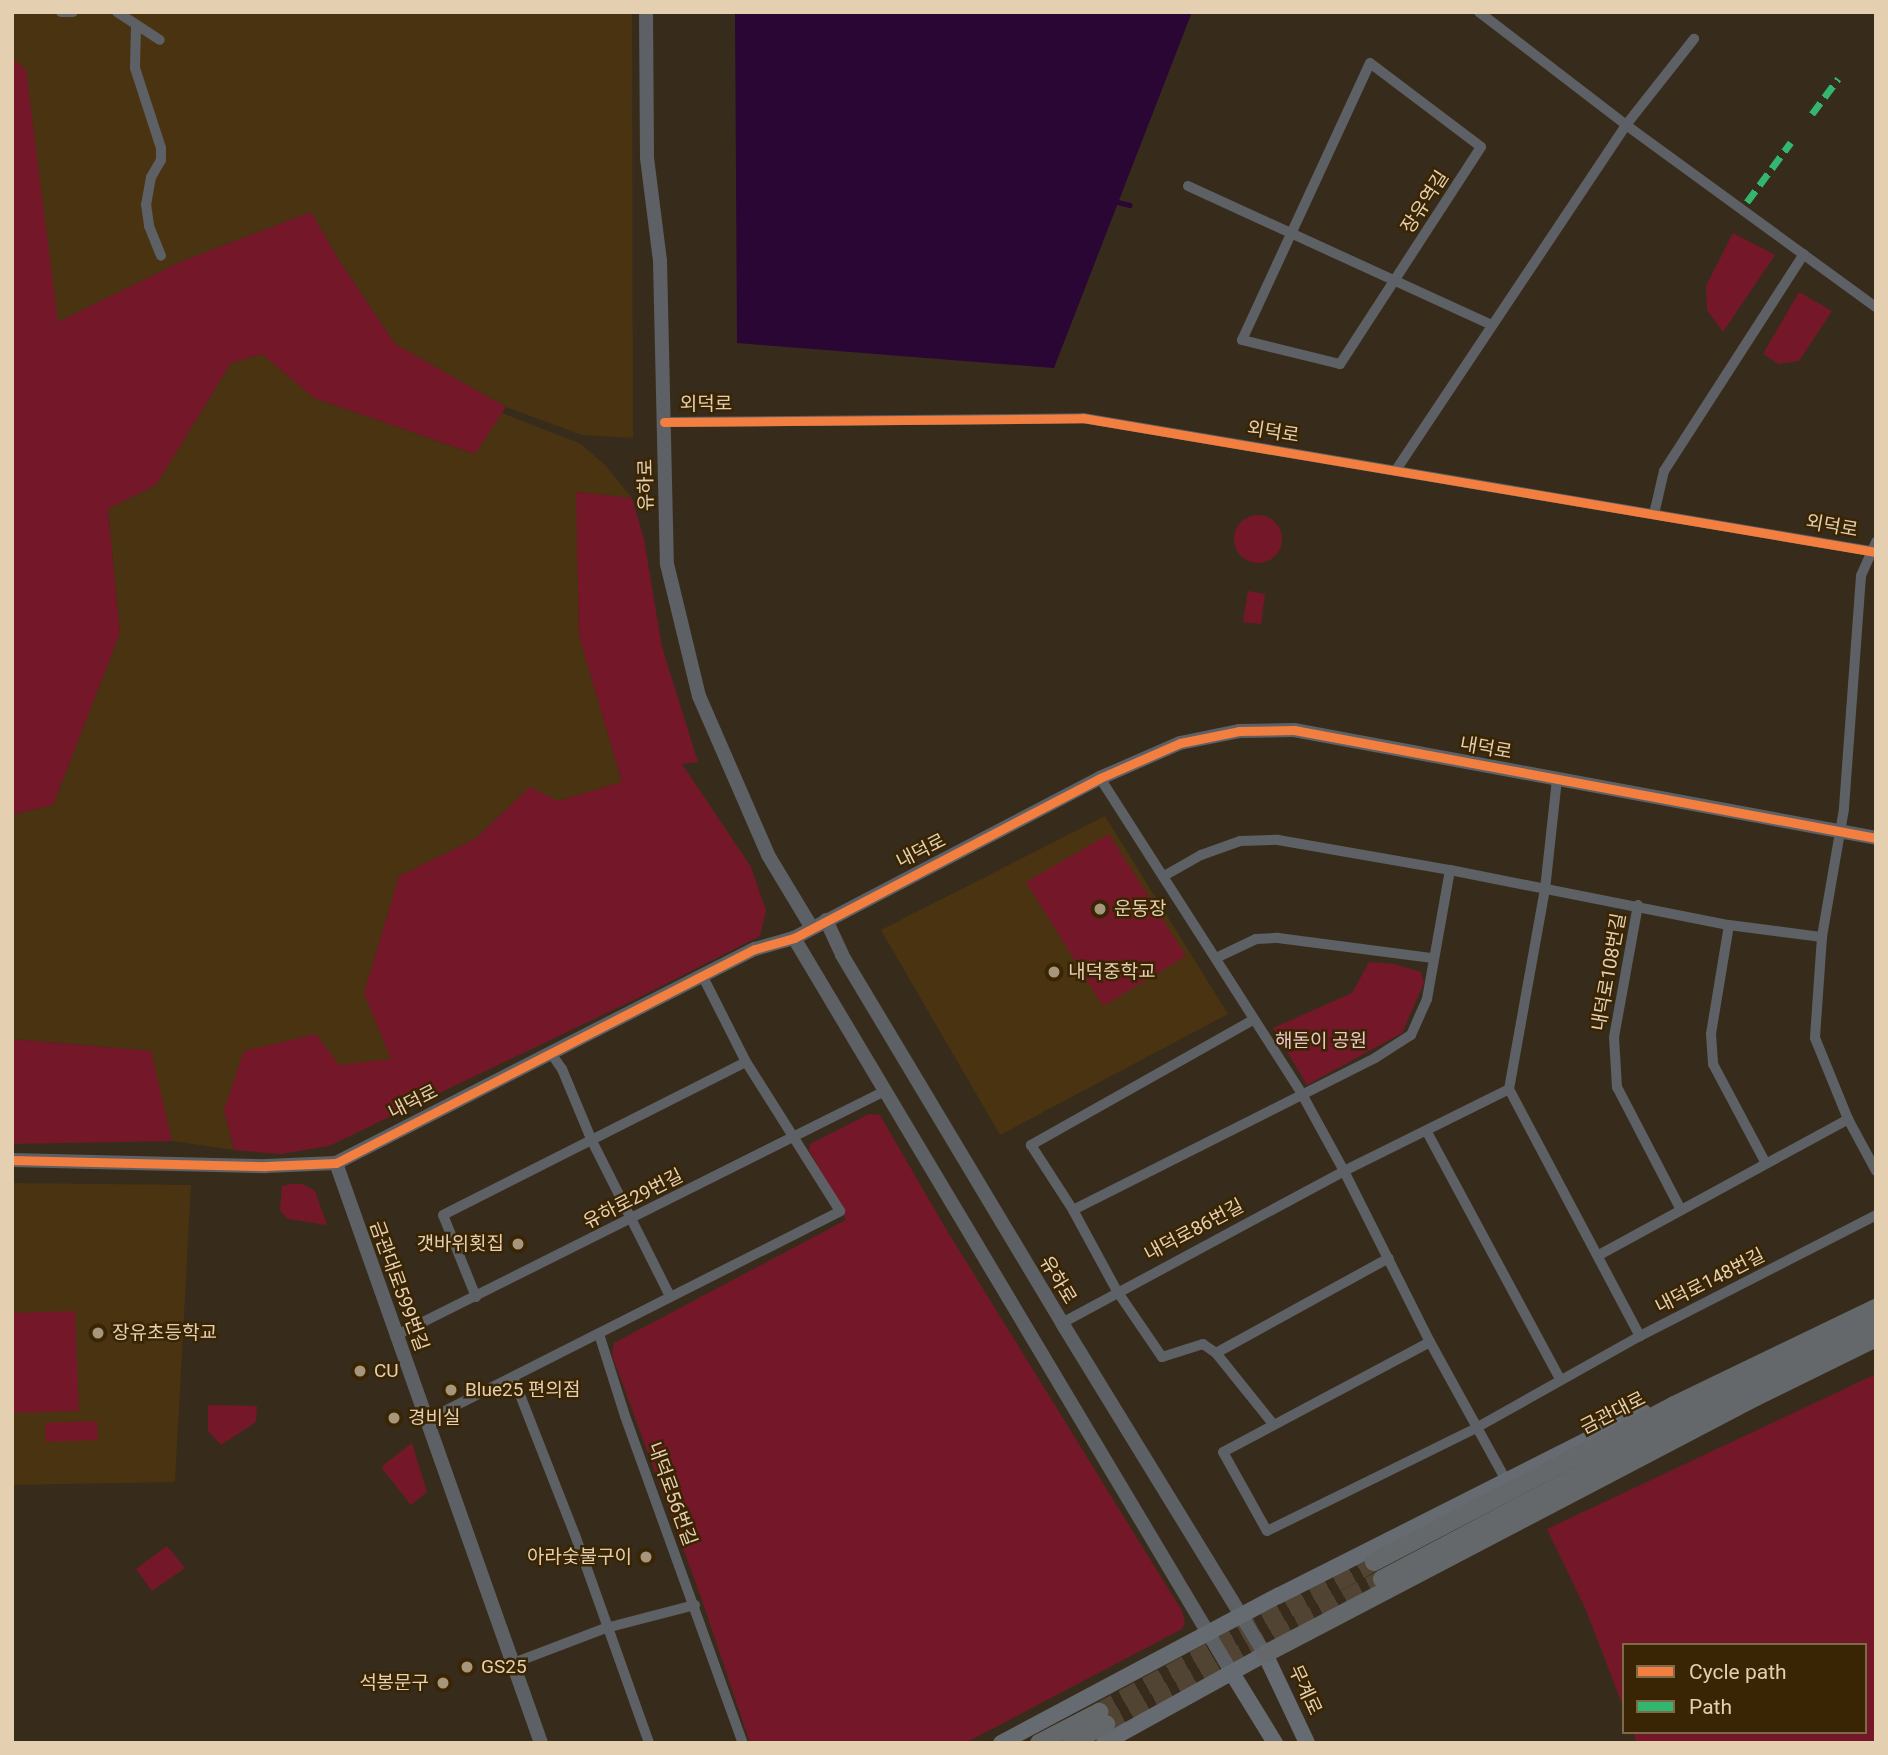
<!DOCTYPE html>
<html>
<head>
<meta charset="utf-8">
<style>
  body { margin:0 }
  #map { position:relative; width:1888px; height:1755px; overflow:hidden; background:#372c1b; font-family:Roboto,"Noto Sans KR",sans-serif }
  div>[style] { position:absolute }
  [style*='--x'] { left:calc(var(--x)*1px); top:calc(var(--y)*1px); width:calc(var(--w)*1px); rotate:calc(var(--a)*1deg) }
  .built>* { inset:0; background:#493311 }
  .green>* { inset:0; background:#741829 }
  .round { border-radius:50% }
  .water>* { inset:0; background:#2a0634 }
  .stream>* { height:4.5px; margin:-2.25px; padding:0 2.25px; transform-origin:2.25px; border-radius:2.25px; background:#2a0634 }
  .primary-tunnel>* { height:18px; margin-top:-9px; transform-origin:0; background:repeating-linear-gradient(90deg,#514432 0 18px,transparent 0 27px) }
  .minor>* { height:10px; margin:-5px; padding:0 5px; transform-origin:5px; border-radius:5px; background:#5d6165 }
  .tertiary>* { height:14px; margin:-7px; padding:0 7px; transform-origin:7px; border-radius:7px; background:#5d6165 }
  .secondary>* { height:16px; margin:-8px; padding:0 8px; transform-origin:8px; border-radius:8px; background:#666b71 }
  .primary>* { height:18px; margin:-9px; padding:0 9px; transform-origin:9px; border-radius:9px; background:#65686b }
  .quiet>* { height:7px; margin-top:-3.5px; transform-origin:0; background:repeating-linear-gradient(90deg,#33b770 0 14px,transparent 0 21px) }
  .cycleway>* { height:9px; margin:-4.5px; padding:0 4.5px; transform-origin:4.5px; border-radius:4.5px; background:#f27e40 }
  .dots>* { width:19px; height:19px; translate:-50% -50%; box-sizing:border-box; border:4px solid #392503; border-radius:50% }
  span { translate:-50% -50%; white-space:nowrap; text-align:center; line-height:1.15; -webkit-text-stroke:5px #392503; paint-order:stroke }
  .street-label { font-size:19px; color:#e5cfb1 }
  .poi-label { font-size:19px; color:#e5cfb1 }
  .left { translate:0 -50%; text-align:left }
  .right { translate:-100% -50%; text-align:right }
  .park-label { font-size:19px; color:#e9c7c8 }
  .frame { position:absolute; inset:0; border:14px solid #e5cfb1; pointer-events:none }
  .legend { position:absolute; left:1622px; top:1643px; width:245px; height:91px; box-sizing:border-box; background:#392503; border:2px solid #7e6949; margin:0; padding:9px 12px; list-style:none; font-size:21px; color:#e5cfb1 }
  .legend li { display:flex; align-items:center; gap:14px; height:35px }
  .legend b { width:35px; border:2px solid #7e6949 }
</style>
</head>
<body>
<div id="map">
  <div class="built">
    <div style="clip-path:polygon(12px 12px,632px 12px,633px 438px,582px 435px,506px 407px,395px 344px,339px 260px,311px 212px,180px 262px,57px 323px,26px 71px,12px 58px)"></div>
    <div style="clip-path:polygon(262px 354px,314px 398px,474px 454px,502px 413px,581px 444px,605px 465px,632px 498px,577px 492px,579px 636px,622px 782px,558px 801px,530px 787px,475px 839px,399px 876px,364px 993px,392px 1059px,339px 1066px,224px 1110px,234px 1150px,172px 1141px,150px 1051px,12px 1039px,12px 815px,53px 805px,120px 633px,108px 509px,156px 485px,231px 363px)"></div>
    <div style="clip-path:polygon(1105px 816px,1228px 1014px,1000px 1135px,881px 930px)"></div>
    <div style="clip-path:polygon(12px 1183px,191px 1185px,175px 1482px,12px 1485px)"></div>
  </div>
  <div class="green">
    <div style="clip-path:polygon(12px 58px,26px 70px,58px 322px,180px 262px,311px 212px,339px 260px,395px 344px,506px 407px,475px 454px,314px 398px,262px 354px,231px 363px,156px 485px,108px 509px,120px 633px,53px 805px,12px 815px)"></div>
    <div style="clip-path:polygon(1733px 233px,1775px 255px,1723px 332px,1707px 310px,1706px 286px)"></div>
    <div style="clip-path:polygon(1799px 292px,1832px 311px,1799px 361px,1779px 364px,1763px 354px)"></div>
    <div style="clip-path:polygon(576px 492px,632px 498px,644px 539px,662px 647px,698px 762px,682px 764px,751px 867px,766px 911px,760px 936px,642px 996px,329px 1146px,281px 1154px,234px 1150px,224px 1110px,244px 1051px,316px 1034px,339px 1065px,391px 1059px,364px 993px,399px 876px,475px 839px,530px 787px,558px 801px,622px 782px,579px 636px)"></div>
    <div class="round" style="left:1234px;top:515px;width:48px;height:48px"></div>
    <div style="clip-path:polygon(1248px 591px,1265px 594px,1261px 624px,1243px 622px)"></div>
    <div style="clip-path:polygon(1109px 834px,1186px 956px,1103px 1006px,1026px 882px)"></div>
    <div style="clip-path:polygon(1369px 962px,1394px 964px,1421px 972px,1424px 983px,1402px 1033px,1307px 1085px,1273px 1028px,1352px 993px)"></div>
    <div style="clip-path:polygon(12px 1039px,151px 1051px,172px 1141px,12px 1144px)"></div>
    <div style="clip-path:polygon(869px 1114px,880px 1115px,943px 1224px,1182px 1611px,1185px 1623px,1182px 1629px,965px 1743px,750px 1743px,702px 1600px,612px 1355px,614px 1343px,846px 1220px,809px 1150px,810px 1144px)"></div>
    <div style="clip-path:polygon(291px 1184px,302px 1184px,315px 1191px,327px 1225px,288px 1219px,280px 1211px,282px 1186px)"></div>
    <div style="clip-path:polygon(75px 1311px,79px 1411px,12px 1413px,12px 1313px)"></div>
    <div style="clip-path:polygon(1876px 1374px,1876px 1743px,1637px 1743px,1633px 1732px,1865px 1732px,1865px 1645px,1624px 1645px,1624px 1709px,1586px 1610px,1547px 1529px)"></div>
    <div style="clip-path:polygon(208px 1405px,257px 1406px,256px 1422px,221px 1445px,208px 1431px)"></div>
    <div style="clip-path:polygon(97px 1421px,98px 1440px,46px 1442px,45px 1423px)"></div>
    <div style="clip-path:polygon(412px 1443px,427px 1492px,411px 1505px,381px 1467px)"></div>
    <div style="clip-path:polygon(167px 1546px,185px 1568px,152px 1591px,136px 1569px)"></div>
  </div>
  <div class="water">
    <div style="clip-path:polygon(735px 12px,1192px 12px,1054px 368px,737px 343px)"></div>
  </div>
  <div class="stream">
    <div style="--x:1118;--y:202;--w:12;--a:14"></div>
  </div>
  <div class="primary-tunnel">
    <div style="--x:1099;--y:1712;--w:313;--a:-28.6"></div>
    <div style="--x:1106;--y:1724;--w:312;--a:-27.7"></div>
  </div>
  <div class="minor">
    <div style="--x:61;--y:12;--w:12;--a:0"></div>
    <div style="--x:117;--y:12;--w:51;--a:33.1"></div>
    <div style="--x:1479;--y:12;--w:185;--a:37.5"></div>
    <div style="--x:1626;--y:125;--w:309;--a:36.1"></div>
    <div style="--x:136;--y:26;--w:42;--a:91.4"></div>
    <div style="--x:135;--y:68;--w:84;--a:72"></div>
    <div style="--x:161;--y:148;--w:12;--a:90"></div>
    <div style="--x:161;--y:160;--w:20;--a:120"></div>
    <div style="--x:151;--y:177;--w:27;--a:100"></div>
    <div style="--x:146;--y:204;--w:22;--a:82"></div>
    <div style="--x:149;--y:226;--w:32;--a:68"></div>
    <div style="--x:1370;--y:63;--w:139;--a:37.1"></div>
    <div style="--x:1481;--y:147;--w:259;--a:123"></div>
    <div style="--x:1340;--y:364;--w:101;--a:-166.2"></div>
    <div style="--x:1242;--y:340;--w:305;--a:-65.2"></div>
    <div style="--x:1188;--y:186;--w:334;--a:24.6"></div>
    <div style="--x:664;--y:422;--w:419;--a:-0.5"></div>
    <div style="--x:1083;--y:418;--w:804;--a:9.59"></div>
    <div style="--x:1396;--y:470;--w:415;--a:-56.3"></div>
    <div style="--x:1626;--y:125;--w:110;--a:-51.7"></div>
    <div style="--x:1654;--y:514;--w:44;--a:-76.9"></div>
    <div style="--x:1664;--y:471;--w:258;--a:-57.2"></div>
    <div style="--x:1876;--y:542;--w:37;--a:114"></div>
    <div style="--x:1861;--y:576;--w:234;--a:94.2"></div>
    <div style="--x:1844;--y:809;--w:130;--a:99.8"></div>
    <div style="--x:1822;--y:937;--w:101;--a:94"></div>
    <div style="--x:1815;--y:1038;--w:87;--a:67.8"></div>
    <div style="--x:1848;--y:1119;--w:59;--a:61.7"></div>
    <div style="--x:1100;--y:778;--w:377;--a:57.4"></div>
    <div style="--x:1303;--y:1096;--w:85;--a:61.3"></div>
    <div style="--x:1344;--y:1171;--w:191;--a:63.3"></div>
    <div style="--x:1430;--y:1342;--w:158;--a:61.2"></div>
    <div style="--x:1557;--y:779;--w:111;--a:96.2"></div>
    <div style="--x:1545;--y:889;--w:203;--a:100.2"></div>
    <div style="--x:1509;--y:1089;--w:280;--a:62.1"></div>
    <div style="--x:1164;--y:876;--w:43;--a:-29.6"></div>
    <div style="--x:1201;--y:855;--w:41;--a:-19.7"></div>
    <div style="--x:1240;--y:841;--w:38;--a:-2"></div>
    <div style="--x:1278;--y:840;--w:175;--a:9.9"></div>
    <div style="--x:1450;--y:870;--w:284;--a:11.2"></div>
    <div style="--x:1729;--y:925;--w:94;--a:7.4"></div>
    <div style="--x:1638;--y:905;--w:134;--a:100.3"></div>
    <div style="--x:1614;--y:1037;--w:50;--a:86.6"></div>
    <div style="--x:1617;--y:1087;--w:136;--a:62.5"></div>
    <div style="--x:1729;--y:925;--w:110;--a:99.4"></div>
    <div style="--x:1711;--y:1034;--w:30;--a:86"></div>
    <div style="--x:1713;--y:1064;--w:111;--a:62"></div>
    <div style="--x:1216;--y:958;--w:44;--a:-25.4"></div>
    <div style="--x:1256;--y:939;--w:22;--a:-3"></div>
    <div style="--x:1278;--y:938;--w:156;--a:7.4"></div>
    <div style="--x:1253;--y:1020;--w:255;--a:150.6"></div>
    <div style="--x:1031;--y:1145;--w:77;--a:57.1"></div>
    <div style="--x:1073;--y:1210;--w:92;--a:61.5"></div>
    <div style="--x:1117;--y:1291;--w:80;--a:55.7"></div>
    <div style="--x:1162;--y:1357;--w:43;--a:-17.6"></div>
    <div style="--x:1203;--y:1344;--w:16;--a:35"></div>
    <div style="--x:1216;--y:1353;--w:91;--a:51.2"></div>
    <div style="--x:550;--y:1052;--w:21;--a:55"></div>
    <div style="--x:562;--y:1069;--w:78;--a:67.4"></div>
    <div style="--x:592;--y:1141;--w:174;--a:63.3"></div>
    <div style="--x:1427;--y:1132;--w:281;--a:61.7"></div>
    <div style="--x:1073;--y:1210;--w:338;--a:-26.7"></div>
    <div style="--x:1375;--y:1058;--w:43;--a:-32.6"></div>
    <div style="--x:1411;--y:1035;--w:39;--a:-66"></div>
    <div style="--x:1427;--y:999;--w:131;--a:-79.9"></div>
    <div style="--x:1599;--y:1255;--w:284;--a:-28.6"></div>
    <div style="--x:476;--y:1297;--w:88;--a:-111.9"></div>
    <div style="--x:443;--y:1215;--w:339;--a:-26.8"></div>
    <div style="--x:1062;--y:1323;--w:320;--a:-28.3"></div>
    <div style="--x:1344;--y:1171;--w:184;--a:-26.4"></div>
    <div style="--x:599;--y:1334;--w:86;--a:72.4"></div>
    <div style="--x:625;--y:1416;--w:348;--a:70.2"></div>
    <div style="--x:395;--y:1336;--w:548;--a:-26.57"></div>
    <div style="--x:1430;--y:1342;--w:234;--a:152"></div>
    <div style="--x:1223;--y:1452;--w:90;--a:60.9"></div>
    <div style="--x:1267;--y:1531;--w:233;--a:-26.2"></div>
    <div style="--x:1476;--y:1428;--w:188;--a:-29.3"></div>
    <div style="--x:1640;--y:1336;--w:265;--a:-27.1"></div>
    <div style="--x:1216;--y:1353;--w:197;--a:-28.8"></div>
    <div style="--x:513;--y:1377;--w:170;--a:68.6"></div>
    <div style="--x:575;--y:1535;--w:221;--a:70.4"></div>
    <div style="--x:427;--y:1420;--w:463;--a:-26.8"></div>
    <div style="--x:840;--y:1211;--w:176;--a:-122.2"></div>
    <div style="--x:746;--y:1062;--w:97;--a:-116.8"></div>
    <div style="--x:511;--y:1664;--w:102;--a:-20.8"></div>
    <div style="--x:606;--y:1628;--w:92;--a:-14.5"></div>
  </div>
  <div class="tertiary">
    <div style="--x:646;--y:12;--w:146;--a:89.6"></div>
    <div style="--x:647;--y:158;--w:104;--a:82.8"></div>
    <div style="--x:660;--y:261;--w:303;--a:88.7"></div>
    <div style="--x:667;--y:564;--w:136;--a:76.4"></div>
    <div style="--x:699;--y:696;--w:173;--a:66.5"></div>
    <div style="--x:768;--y:855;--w:85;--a:58.9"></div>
    <div style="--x:826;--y:920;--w:38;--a:65"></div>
    <div style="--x:842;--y:955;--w:429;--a:59.1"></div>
    <div style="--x:1062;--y:1323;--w:388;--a:58.5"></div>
    <div style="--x:794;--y:938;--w:856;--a:59.21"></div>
    <div style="--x:12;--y:1160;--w:254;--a:1.4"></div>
    <div style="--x:266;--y:1166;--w:70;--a:-2.5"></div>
    <div style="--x:336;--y:1163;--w:470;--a:-27.1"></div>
    <div style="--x:755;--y:949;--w:41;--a:-15.8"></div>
    <div style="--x:794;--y:938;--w:345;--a:-27.6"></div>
    <div style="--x:1100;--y:778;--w:87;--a:-23.6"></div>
    <div style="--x:1180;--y:743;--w:60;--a:-11.5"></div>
    <div style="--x:1239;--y:731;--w:55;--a:-1"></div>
    <div style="--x:1294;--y:730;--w:592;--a:10.51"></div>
    <div style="--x:336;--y:1163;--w:615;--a:70.53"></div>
  </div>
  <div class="secondary">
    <div style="--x:1232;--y:1673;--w:82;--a:58.4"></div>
    <div style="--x:1001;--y:1743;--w:314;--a:-28"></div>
    <div style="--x:1278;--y:1596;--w:409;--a:-26.8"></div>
    <div style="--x:1104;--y:1743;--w:184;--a:-28.9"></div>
    <div style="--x:1265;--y:1654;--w:98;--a:64.7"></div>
  </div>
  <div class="primary">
    <div style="--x:1374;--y:1562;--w:339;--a:-27.6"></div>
    <div style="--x:1674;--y:1405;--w:224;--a:-25.7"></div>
    <div style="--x:1382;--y:1579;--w:427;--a:-27.9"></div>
    <div style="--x:1759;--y:1379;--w:130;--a:-26"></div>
    <div style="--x:1265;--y:1654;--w:554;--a:-27.63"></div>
    <div style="--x:1756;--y:1397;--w:134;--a:-26.2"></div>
    <div style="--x:1039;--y:1743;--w:68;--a:-27.3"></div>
    <div style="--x:1072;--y:1743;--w:39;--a:-29"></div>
  </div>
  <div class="quiet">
    <div style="--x:1812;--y:114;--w:44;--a:-53.4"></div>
    <div style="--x:1747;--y:202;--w:74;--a:-53.7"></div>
  </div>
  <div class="cycleway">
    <div style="--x:664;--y:422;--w:419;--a:-0.5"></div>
    <div style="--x:1083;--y:418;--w:804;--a:9.59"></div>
    <div style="--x:12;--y:1160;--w:254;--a:1.4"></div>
    <div style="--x:266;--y:1166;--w:70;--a:-2.5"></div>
    <div style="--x:336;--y:1163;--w:470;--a:-27.1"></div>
    <div style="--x:755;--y:949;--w:41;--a:-15.8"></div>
    <div style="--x:794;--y:938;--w:345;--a:-27.6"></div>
    <div style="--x:1100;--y:778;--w:87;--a:-23.6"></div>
    <div style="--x:1180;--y:743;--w:60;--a:-11.5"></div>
    <div style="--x:1239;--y:731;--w:55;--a:-1"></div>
    <div style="--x:1294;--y:730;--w:592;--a:10.51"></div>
  </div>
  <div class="dots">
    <div style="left:1100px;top:909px;background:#a8967c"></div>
    <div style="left:1054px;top:972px;background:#a8967c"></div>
    <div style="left:518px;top:1244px;background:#a8967c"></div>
    <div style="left:98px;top:1333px;background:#a8967c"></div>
    <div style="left:360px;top:1371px;background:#a8967c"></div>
    <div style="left:451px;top:1390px;background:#a8967c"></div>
    <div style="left:394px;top:1418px;background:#a8967c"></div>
    <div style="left:646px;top:1557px;background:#a8967c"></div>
    <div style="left:467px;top:1667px;background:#a8967c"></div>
    <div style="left:443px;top:1683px;background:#a8967c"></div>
  </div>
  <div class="street-label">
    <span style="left:1425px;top:202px;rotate:-57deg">장유역길</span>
    <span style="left:706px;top:404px">외덕로</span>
    <span style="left:1273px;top:432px;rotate:9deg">외덕로</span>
    <span style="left:646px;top:485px;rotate:-91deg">유하로</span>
    <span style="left:1832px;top:526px;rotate:10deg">외덕로</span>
    <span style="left:1486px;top:748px;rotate:10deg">내덕로</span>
    <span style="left:921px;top:851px;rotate:-27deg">내덕로</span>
    <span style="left:1609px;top:972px;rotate:-80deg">내덕로108번길</span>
    <span style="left:413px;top:1102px;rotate:-27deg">내덕로</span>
    <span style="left:633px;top:1199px;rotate:-27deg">유하로29번길</span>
    <span style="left:1194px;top:1230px;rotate:-28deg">내덕로86번길</span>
    <span style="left:1058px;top:1280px;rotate:59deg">유하로</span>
    <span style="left:1710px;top:1281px;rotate:-27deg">내덕로148번길</span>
    <span style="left:399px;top:1286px;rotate:70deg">금관대로599번길</span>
    <span style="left:1613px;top:1413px;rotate:-27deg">금관대로</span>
    <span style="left:672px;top:1494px;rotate:70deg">내덕로56번길</span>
    <span style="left:1305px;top:1690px;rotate:65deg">무계로</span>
  </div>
  <div class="poi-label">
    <span class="left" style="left:1114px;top:909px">운동장</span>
    <span class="left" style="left:1068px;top:972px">내덕중학교</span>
    <span class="right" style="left:504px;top:1244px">갯바위횟집</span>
    <span class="left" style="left:112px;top:1333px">장유초등학교</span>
    <span class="left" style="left:374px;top:1371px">CU</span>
    <span class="left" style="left:465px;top:1390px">Blue25 편의점</span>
    <span class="left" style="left:408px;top:1418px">경비실</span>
    <span class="right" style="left:632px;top:1557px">아라숯불구이</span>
    <span class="left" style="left:481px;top:1667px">GS25</span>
    <span class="right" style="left:429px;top:1683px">석봉문구</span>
  </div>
  <div class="park-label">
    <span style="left:1321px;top:1041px">해돋이 공원</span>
  </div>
  <div class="frame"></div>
  <ul class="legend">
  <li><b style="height:9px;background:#f27e40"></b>Cycle path</li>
  <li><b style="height:9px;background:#33b770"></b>Path</li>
  </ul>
</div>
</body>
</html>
